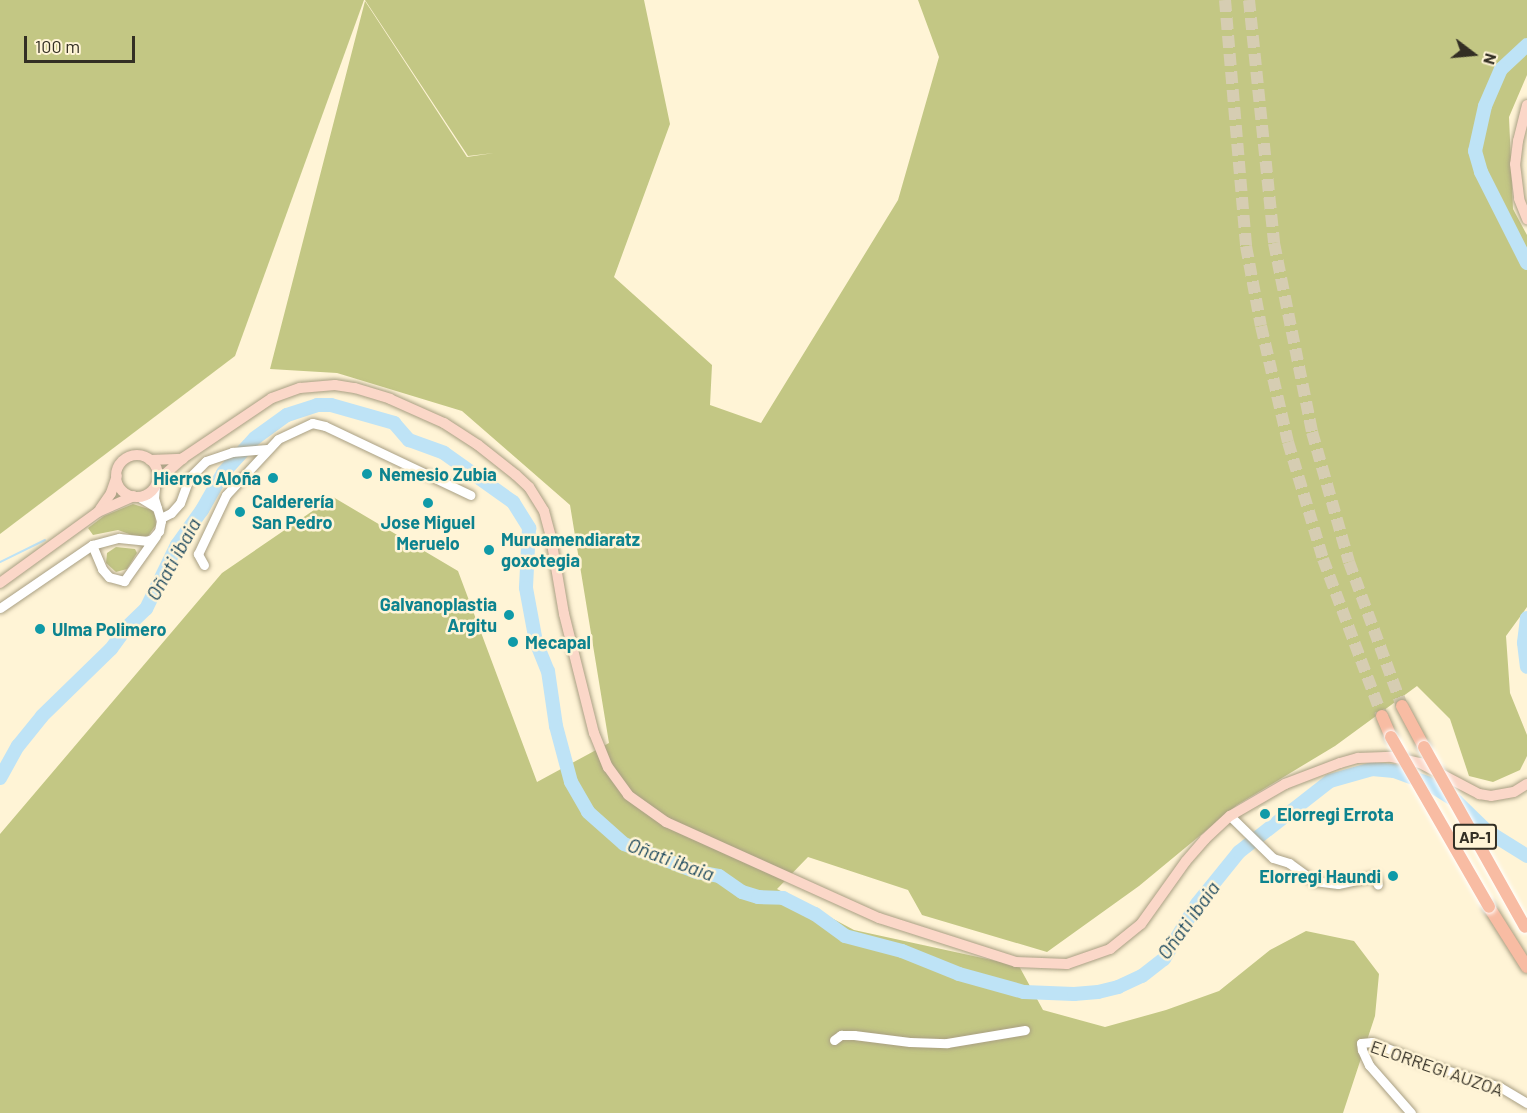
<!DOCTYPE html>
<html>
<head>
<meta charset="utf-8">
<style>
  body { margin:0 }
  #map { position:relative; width:1527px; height:1113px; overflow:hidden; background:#fff4d6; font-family:Barlow,sans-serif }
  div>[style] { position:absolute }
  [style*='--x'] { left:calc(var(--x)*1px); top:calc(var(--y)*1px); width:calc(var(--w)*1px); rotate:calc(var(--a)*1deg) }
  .green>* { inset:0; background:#c3c784 }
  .stream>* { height:2px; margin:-1px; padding:0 1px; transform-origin:1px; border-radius:1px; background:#bee3f6 }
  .river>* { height:14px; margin:-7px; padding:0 7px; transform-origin:7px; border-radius:7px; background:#bee3f6 }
  .highway-tunnel>* { height:12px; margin-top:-6px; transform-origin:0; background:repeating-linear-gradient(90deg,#d6cdb2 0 12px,transparent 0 18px) }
  .roads { filter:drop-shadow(0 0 2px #a99f83) drop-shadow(0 0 2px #a99f83) }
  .minor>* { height:9px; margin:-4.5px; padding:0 4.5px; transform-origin:4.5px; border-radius:4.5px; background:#fff }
  .major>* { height:10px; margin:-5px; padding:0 5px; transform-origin:5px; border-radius:5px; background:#fbd7c8 }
  .major>.ring { margin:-5px; padding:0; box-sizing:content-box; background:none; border:10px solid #fbd7c8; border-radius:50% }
  .highway>* { height:12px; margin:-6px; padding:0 6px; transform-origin:6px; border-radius:6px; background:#f8bca3 }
  .bridges { filter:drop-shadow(0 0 2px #fff) drop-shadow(0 0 2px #fff) }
  .highway-bridge>* { height:12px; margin:-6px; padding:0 6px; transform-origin:6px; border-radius:6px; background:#f8bca3 }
  .dots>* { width:16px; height:16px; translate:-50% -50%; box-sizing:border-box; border:3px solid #fff4d6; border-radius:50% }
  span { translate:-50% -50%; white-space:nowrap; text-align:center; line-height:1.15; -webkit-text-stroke:5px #fff4d6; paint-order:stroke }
  .shield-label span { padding:2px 4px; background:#fff4d6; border:2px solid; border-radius:4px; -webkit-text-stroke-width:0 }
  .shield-label { font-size:16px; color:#332f24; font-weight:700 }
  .culture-label { font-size:18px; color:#0d838f; font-weight:700 }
  .left { translate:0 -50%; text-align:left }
  .right { translate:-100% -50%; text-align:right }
  .street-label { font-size:18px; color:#332f24 }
  .water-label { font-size:20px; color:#1e495e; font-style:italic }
  .north { position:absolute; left:1443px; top:24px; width:60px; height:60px; -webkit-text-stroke:4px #fff4d6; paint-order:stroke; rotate:106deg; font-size:16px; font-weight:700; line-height:24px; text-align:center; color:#332f24 }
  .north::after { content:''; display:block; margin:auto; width:21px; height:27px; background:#332f24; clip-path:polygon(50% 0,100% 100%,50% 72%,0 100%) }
  .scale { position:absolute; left:24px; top:36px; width:111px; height:27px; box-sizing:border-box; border:3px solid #332f24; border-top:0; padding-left:8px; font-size:18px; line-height:21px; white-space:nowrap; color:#332f24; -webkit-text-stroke:4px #fff4d6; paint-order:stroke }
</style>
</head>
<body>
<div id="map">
  <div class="green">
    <div style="clip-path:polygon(0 0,364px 0,235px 356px,0 534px)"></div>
    <div style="clip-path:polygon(365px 0,644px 0,670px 124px,614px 277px,712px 365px,710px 405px,761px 423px,898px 200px,939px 57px,918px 0,1527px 0,1527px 75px,1509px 117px,1513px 209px,1527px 235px,1527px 607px,1506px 636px,1510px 693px,1527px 735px,1527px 756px,1520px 770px,1493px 782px,1469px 776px,1450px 719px,1417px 686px,1335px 746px,1237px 805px,1139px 886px,1047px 952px,922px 915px,908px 890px,808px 857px,777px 889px,854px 930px,1019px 966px,1043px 1010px,1105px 1027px,1166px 1010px,1219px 991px,1270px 950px,1306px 931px,1354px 941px,1379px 974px,1375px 1016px,1343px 1113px,0 1113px,0 834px,222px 573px,333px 497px,458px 571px,537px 782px,609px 743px,570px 505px,462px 411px,337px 373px,270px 369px,365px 1px,467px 157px,494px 153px,468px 156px)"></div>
    <div style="clip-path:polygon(133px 504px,152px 510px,155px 515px,156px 525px,148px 536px,140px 538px,118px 530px,93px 535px,88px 528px,104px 516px)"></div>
    <div style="clip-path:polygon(116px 547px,135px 549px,137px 553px,127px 569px,116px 572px,106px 563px,107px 553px)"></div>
  </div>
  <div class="stream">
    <div style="--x:0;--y:562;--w:50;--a:-26.1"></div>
  </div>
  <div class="river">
    <div style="--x:1527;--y:45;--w:35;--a:137"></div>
    <div style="--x:1501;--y:69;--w:40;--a:113.4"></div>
    <div style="--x:1485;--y:106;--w:46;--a:102.5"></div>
    <div style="--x:1475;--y:151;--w:22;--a:74"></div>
    <div style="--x:1481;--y:172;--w:102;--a:63.2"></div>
    <div style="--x:1527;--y:618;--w:25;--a:97"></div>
    <div style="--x:1524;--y:643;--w:24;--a:83"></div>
    <div style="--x:0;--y:778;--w:37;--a:-61"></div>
    <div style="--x:18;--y:746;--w:38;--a:-51"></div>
    <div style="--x:42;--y:716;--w:96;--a:-44.2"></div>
    <div style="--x:111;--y:649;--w:26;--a:-54"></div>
    <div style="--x:126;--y:628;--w:28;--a:-44"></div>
    <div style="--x:146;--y:609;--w:71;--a:-64.2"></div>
    <div style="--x:177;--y:545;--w:43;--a:-54.5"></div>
    <div style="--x:202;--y:510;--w:43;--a:-60.4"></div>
    <div style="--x:223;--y:473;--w:47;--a:-47.6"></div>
    <div style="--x:255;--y:438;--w:39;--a:-36"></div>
    <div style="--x:287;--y:415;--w:32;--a:-18"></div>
    <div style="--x:317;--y:405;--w:14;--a:0"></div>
    <div style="--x:331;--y:405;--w:66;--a:15.9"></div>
    <div style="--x:394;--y:423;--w:23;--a:49"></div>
    <div style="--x:409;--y:440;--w:37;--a:20"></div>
    <div style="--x:444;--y:453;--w:85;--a:35.4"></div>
    <div style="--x:513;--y:502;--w:31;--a:58"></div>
    <div style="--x:529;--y:528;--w:60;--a:92.9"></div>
    <div style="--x:526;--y:588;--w:55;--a:79.5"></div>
    <div style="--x:536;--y:642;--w:31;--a:68"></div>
    <div style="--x:548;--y:671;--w:56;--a:81.7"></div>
    <div style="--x:556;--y:726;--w:58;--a:75"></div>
    <div style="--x:571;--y:782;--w:34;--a:60"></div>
    <div style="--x:588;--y:812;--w:48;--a:41.6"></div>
    <div style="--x:624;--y:844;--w:78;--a:21"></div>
    <div style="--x:697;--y:872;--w:22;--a:10"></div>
    <div style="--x:719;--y:876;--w:28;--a:35"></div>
    <div style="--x:742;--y:892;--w:17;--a:17"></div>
    <div style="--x:758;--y:897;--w:25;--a:2"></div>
    <div style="--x:783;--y:898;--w:36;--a:27"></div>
    <div style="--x:815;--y:914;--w:37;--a:36"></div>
    <div style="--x:845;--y:936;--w:59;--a:14.7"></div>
    <div style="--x:902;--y:951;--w:61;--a:22"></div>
    <div style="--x:959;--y:974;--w:67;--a:15.5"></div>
    <div style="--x:1024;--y:992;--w:50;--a:2.3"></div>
    <div style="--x:1074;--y:994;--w:24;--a:-5"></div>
    <div style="--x:1098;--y:992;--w:21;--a:-14"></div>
    <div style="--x:1118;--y:987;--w:26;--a:-25"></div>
    <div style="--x:1142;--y:976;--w:28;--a:-38"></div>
    <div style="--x:1164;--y:959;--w:64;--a:-59"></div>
    <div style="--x:1197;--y:904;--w:67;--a:-51.1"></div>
    <div style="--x:1239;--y:852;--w:115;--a:-38"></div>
    <div style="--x:1330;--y:781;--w:44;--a:-15.9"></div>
    <div style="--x:1372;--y:769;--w:22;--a:5"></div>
    <div style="--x:1394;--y:771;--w:37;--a:20"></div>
    <div style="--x:1429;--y:784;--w:32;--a:32"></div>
    <div style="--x:1456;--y:801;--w:43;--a:44.1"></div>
    <div style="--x:1487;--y:831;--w:47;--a:32"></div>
  </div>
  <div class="highway-tunnel">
    <div style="--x:1225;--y:0;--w:247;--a:85.1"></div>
    <div style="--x:1246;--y:246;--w:81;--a:79.4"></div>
    <div style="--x:1261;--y:326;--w:119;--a:76.9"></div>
    <div style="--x:1288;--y:442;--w:122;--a:73.3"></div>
    <div style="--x:1323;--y:559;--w:168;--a:69.4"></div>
    <div style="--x:1249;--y:0;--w:244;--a:84.1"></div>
    <div style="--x:1274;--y:243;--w:193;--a:78.6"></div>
    <div style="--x:1312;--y:432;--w:135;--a:74.1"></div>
    <div style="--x:1349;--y:562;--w:153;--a:69.8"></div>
  </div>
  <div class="roads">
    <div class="minor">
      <div style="--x:139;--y:497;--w:21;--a:31"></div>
      <div style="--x:161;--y:518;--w:11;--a:-27"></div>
      <div style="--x:171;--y:513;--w:13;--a:-48"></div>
      <div style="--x:180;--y:503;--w:27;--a:-70"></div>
      <div style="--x:189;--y:478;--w:24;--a:-45"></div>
      <div style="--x:206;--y:461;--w:28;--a:-19"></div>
      <div style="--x:232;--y:452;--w:35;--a:-5"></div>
      <div style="--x:92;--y:545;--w:26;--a:67"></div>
      <div style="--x:102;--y:569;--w:11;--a:49"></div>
      <div style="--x:109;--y:577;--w:16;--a:15"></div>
      <div style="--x:124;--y:581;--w:55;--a:-54.6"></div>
      <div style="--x:204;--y:565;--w:13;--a:-119"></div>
      <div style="--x:198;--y:554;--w:65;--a:-64.6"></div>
      <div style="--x:226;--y:495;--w:76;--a:-47.1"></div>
      <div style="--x:278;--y:439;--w:38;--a:-25"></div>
      <div style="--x:312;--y:423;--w:13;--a:13"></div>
      <div style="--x:325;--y:426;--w:161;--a:25.4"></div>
      <div style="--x:0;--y:608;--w:112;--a:-34.4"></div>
      <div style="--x:92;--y:545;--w:28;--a:-15"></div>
      <div style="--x:119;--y:538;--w:27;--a:6"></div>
      <div style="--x:146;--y:541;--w:6;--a:-18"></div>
      <div style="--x:152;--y:539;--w:11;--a:-49"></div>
      <div style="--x:159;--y:531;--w:10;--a:-79"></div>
      <div style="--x:161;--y:521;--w:24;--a:-107"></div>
      <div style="--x:154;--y:498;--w:11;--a:-85"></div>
      <div style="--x:1230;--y:816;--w:60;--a:44.3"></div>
      <div style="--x:1273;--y:858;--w:17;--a:17"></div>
      <div style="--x:1289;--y:863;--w:31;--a:36"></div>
      <div style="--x:1314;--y:881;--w:24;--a:7"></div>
      <div style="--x:1338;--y:884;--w:38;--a:-12"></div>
      <div style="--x:1375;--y:876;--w:9;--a:72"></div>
      <div style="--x:834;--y:1040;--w:9;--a:-36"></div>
      <div style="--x:841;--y:1035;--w:13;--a:0"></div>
      <div style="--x:854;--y:1035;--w:56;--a:7.1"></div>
      <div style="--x:910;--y:1042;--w:37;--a:2"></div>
      <div style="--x:947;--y:1043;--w:79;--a:-9.5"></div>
      <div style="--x:1411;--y:1113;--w:64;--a:-131.2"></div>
      <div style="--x:1369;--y:1065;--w:17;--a:-115"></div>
      <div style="--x:1362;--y:1050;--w:7;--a:-98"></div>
      <div style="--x:1361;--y:1043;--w:11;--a:-5"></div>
      <div style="--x:1372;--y:1042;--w:53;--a:22.2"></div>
      <div style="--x:1421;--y:1062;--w:83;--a:17.6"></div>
      <div style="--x:1500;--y:1087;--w:31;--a:31"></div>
    </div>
    <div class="major">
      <div style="--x:1527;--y:105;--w:37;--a:104"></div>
      <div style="--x:1518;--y:141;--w:23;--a:97"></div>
      <div style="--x:1515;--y:164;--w:35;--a:83"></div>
      <div style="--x:1519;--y:199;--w:22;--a:68"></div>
      <div class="ring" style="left:116px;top:455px;width:32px;height:32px"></div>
      <div style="--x:150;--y:460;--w:33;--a:-2"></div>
      <div style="--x:157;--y:481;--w:35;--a:-41"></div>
      <div style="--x:183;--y:458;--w:107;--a:-34"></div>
      <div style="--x:272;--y:398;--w:30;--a:-20"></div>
      <div style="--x:300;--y:388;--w:35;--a:-5"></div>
      <div style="--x:335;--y:385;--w:20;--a:9"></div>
      <div style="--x:355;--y:388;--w:37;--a:17"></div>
      <div style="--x:390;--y:399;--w:59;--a:24"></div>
      <div style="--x:444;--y:423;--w:40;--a:32.9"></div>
      <div style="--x:478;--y:445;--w:48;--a:38.3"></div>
      <div style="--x:516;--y:475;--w:18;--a:43"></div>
      <div style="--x:529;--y:487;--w:28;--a:58"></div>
      <div style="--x:544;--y:511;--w:28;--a:75"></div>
      <div style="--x:551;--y:538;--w:77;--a:80.3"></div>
      <div style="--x:564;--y:614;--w:123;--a:75.9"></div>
      <div style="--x:594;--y:733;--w:37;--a:68"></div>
      <div style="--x:608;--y:767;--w:34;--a:54"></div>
      <div style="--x:628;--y:795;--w:47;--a:35.4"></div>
      <div style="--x:666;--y:822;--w:234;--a:24.3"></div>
      <div style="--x:879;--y:918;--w:144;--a:17.8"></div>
      <div style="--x:1016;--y:962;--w:51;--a:2.2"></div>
      <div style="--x:1067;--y:964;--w:46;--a:-19.2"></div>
      <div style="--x:1110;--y:949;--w:40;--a:-39"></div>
      <div style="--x:1141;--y:924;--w:77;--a:-54.5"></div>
      <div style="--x:1186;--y:861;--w:29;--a:-49"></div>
      <div style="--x:1205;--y:839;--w:34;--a:-43"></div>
      <div style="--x:1230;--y:816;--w:64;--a:-30.2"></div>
      <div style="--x:1285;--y:784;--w:59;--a:-20.9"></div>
      <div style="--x:1340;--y:763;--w:19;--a:-16"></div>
      <div style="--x:1358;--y:758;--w:34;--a:-2"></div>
      <div style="--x:1392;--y:757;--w:29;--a:12"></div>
      <div style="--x:1420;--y:763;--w:67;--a:27.7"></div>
      <div style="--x:1479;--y:794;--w:12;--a:9"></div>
      <div style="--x:1491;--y:796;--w:23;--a:-10"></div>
      <div style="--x:1514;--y:792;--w:15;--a:-32"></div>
      <div style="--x:100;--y:509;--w:19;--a:-55"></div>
      <div style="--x:111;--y:493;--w:18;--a:-71"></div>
      <div style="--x:0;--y:583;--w:121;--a:-35.9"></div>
      <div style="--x:98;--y:512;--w:39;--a:-24"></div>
    </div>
    <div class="highway">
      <div style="--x:1402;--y:706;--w:47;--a:61.8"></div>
      <div style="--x:1382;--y:716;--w:23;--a:67"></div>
      <div style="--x:1489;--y:907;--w:71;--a:57.7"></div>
    </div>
  </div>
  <div class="bridges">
    <div class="highway-bridge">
      <div style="--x:1391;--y:737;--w:196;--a:60"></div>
      <div style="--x:1424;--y:747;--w:206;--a:60.7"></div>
    </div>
  </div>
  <div class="dots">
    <div style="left:367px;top:474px;background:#0f9aa8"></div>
    <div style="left:273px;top:478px;background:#0f9aa8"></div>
    <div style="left:428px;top:503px;background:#0f9aa8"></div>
    <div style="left:240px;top:512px;background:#0f9aa8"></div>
    <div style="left:489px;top:550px;background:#0f9aa8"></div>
    <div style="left:509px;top:615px;background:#0f9aa8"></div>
    <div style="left:40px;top:629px;background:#0f9aa8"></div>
    <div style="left:513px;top:642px;background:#0f9aa8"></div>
    <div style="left:1265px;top:814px;background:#0f9aa8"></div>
    <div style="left:1393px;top:876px;background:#0f9aa8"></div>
  </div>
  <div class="shield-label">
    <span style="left:1475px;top:837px">AP-1</span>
  </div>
  <div class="culture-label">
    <span class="left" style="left:379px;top:474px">Nemesio Zubia</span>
    <span class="right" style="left:261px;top:478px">Hierros Aloña</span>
    <span class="left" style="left:252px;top:512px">Calderería<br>San Pedro</span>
    <span style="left:428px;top:533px">Jose Miguel<br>Meruelo</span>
    <span class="left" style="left:501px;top:550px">Muruamendiaratz<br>goxotegia</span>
    <span class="right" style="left:497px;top:615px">Galvanoplastia<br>Argitu</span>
    <span class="left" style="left:52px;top:629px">Ulma Polimero</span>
    <span class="left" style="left:525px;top:642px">Mecapal</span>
    <span class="left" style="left:1277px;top:814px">Elorregi Errota</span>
    <span class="right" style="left:1381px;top:876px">Elorregi Haundi</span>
  </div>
  <div class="street-label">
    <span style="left:1437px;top:1068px;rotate:19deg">ELORREGI AUZOA</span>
  </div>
  <div class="water-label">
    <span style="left:173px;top:559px;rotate:-61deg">Oñati ibaia</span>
    <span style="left:671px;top:859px;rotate:20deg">Oñati ibaia</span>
    <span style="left:1188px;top:920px;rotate:-54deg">Oñati ibaia</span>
  </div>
  <div class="north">N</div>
  <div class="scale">100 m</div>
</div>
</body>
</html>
